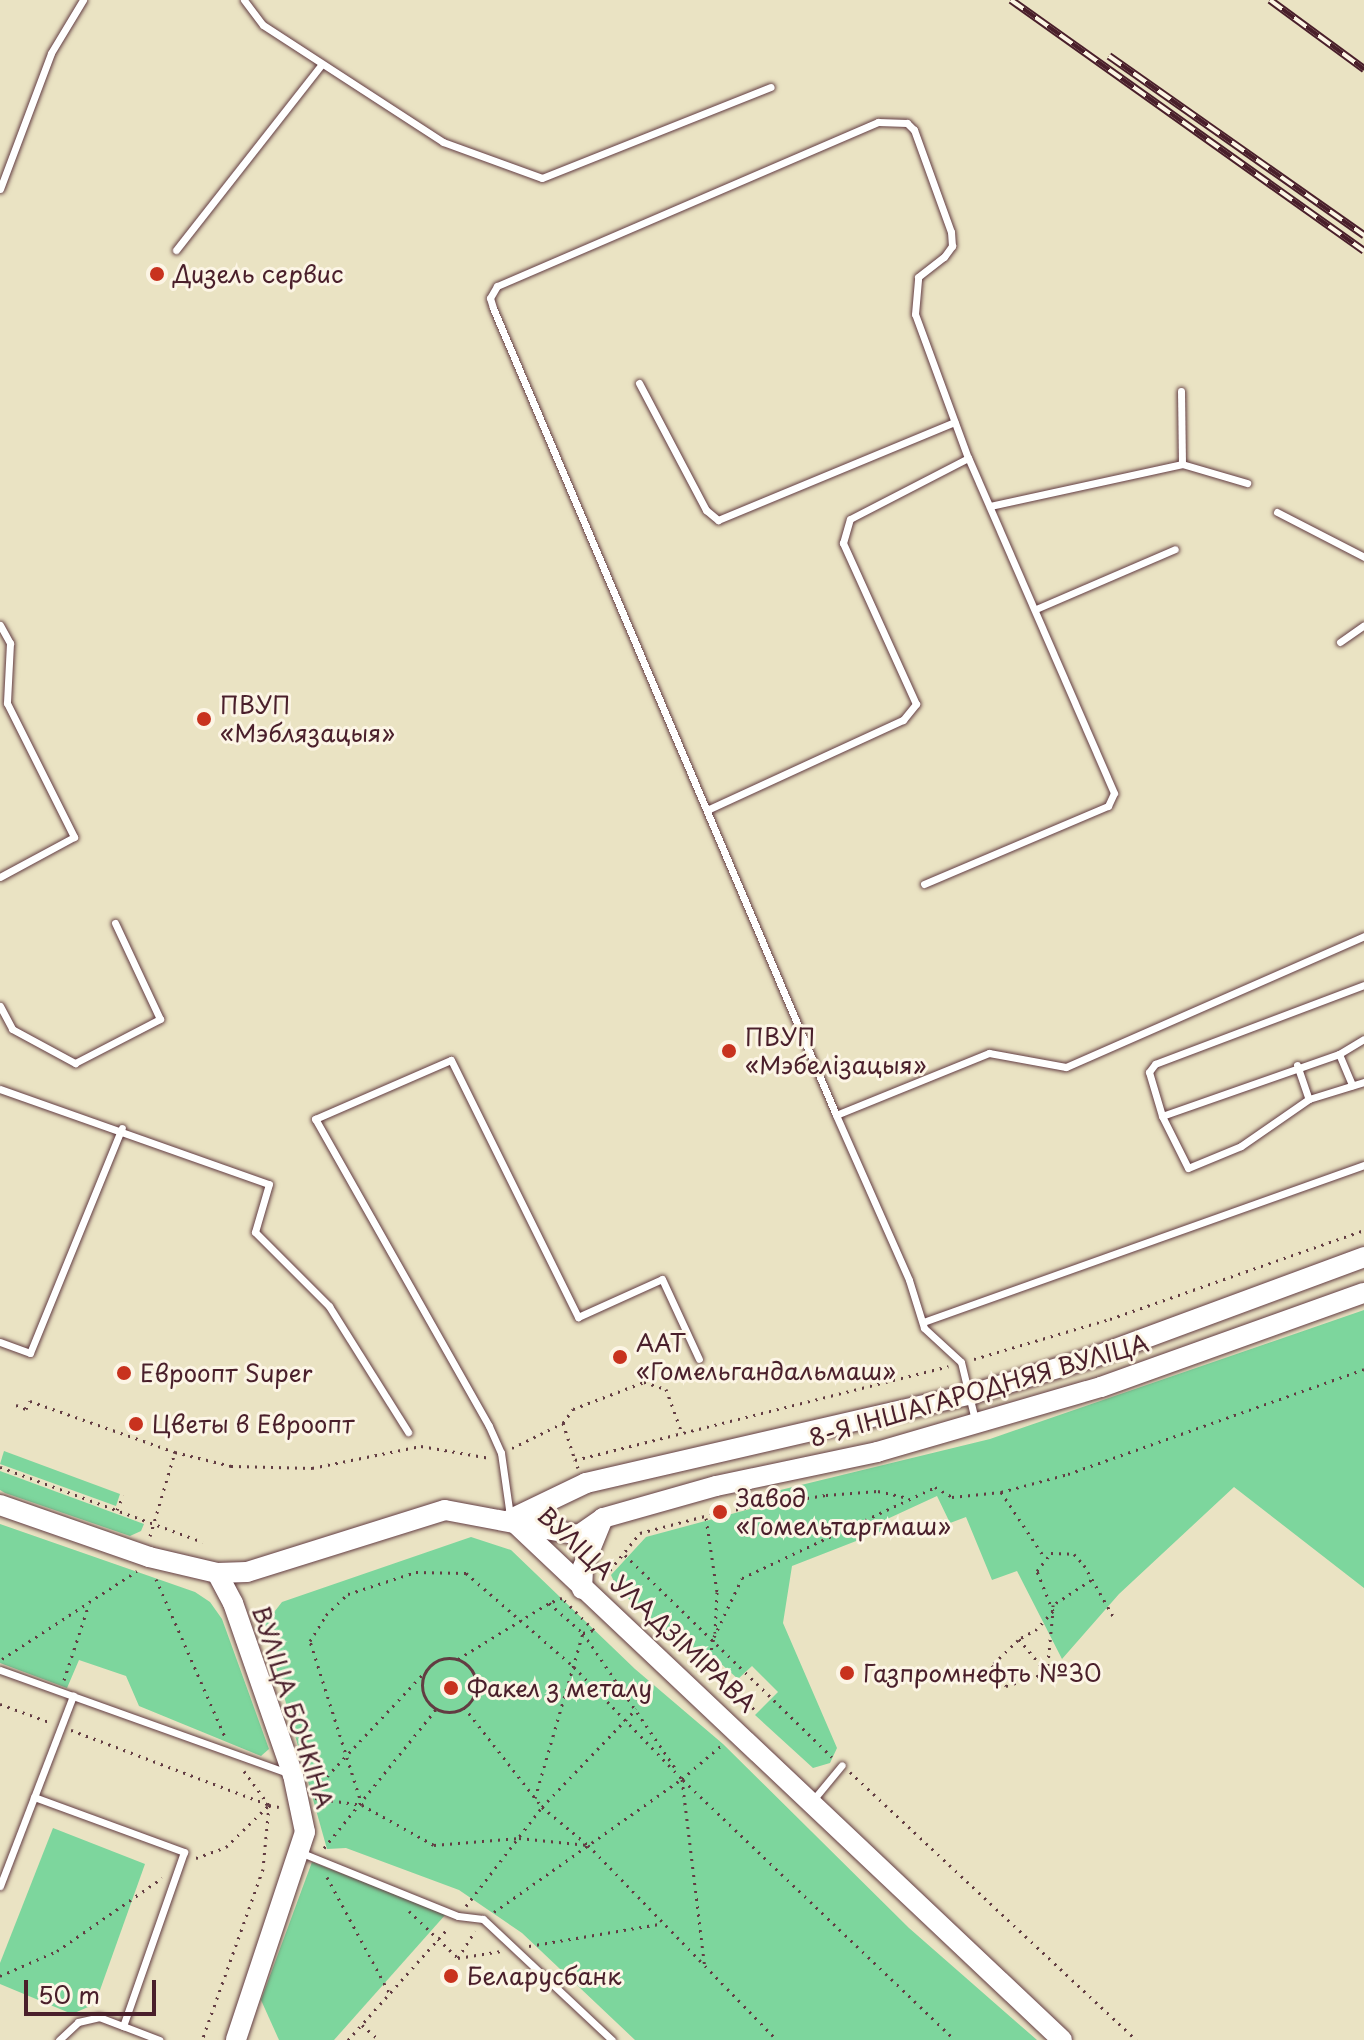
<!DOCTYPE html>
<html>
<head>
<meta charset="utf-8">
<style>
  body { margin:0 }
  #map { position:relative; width:1364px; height:2040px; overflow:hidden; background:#eae3c3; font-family:"Playpen Sans",sans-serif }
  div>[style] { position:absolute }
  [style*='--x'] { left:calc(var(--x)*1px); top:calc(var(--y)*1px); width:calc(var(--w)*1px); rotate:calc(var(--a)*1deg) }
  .green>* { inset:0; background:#7dd69d }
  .path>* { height:3px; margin-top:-1.5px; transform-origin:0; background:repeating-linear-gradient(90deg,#623c42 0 2px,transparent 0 8px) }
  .path>.ring { margin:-1.5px; padding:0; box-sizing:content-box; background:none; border:3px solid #623c42; border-radius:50% }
  .roads { filter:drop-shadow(0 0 2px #623c42) drop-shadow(0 0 2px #623c42) }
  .lane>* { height:7px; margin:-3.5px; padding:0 3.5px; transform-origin:3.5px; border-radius:3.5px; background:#fff }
  .secondary>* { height:20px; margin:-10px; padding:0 10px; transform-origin:10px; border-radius:10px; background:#fff }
  .rail>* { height:8px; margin-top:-4px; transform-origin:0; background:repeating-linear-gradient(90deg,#fcf5e5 0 15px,#4a1f2b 0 30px); box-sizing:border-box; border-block:2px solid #4a1f2b }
  .dots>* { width:22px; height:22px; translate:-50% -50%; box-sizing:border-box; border:4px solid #fcf5e5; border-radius:50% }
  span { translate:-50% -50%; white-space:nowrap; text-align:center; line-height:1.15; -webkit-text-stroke:6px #fcf5e5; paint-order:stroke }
  .poi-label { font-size:24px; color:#4a1f2b }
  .left { translate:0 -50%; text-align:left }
  .street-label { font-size:24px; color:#4a1f2b }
  .scale { position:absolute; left:24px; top:1980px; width:132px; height:36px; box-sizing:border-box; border:4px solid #4a1f2b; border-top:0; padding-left:10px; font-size:24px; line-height:28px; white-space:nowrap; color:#4a1f2b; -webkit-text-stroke:6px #fcf5e5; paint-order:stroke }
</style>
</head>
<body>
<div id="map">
  <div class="green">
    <div style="clip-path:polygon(1364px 1310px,1364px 1588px,1234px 1487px,1119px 1594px,1062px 1659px,1017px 1571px,992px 1580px,966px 1517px,950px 1523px,937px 1496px,885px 1520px,887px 1529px,792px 1566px,783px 1623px,837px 1748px,830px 1763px,813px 1768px,755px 1715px,778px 1692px,752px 1666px,738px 1679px,708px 1652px,698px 1663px,617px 1588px,611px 1575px,646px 1537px,750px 1509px,748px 1498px,990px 1439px)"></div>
    <div style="clip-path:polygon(4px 1451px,120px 1494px,116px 1506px,0 1464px)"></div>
    <div style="clip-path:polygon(0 1471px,144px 1524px,141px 1531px,130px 1536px,5px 1493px,0 1490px)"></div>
    <div style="clip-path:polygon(0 1524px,195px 1592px,210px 1602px,222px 1619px,269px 1749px,261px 1756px,139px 1706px,126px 1676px,79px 1660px,67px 1688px,0 1663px)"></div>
    <div style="clip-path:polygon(471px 1537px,511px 1550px,635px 1669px,723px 1744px,909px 1928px,1037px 2040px,635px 2040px,522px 1933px,459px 1890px,346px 1848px,327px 1849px,264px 1625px,282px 1602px)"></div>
    <div style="clip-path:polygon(53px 1828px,145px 1864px,95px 2004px,72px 2014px,0 1984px,0 1963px)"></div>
    <div style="clip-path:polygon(312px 1862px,446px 1914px,334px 2040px,279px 2040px,261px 2000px)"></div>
  </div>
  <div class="path">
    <div style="--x:974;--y:1359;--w:142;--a:-16.4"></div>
    <div style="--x:1110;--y:1319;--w:269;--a:-19.3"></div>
    <div style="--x:16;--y:1405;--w:11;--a:22"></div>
    <div style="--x:26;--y:1409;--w:9;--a:-63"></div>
    <div style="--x:30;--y:1401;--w:154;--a:19.4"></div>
    <div style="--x:175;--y:1452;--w:58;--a:14"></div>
    <div style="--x:231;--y:1466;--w:81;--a:1.4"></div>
    <div style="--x:312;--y:1468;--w:111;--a:-11.4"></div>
    <div style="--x:421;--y:1446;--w:70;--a:9.9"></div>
    <div style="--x:563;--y:1423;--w:17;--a:-54"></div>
    <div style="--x:573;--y:1409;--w:76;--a:-20.8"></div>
    <div style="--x:644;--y:1382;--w:23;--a:18"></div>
    <div style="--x:666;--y:1389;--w:47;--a:70"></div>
    <div style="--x:512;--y:1448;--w:57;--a:-26.1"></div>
    <div style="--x:563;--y:1423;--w:39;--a:72"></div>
    <div style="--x:0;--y:1467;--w:216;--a:20.3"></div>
    <div style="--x:578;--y:1468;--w:9;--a:-111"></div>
    <div style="--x:575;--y:1460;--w:385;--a:-14.1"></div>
    <div style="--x:1001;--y:1492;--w:79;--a:56.3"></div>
    <div style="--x:117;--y:1510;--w:16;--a:-68"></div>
    <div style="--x:706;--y:1518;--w:75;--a:81.5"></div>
    <div style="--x:717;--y:1592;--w:41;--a:92.8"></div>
    <div style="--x:150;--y:1536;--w:88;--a:-73.4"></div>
    <div style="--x:625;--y:1555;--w:289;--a:44.3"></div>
    <div style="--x:610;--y:1570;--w:48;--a:-51"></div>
    <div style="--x:640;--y:1533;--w:83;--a:-14.7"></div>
    <div style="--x:720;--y:1512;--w:107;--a:-9.1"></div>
    <div style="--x:826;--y:1495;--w:52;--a:-4.4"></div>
    <div style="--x:878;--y:1491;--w:31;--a:13"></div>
    <div style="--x:156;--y:1579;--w:172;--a:66.4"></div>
    <div style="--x:1091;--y:1580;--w:45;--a:146.7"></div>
    <div style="--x:1053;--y:1605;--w:6;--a:90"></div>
    <div style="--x:1053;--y:1611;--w:43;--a:-111.8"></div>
    <div style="--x:1037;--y:1571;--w:23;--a:-52"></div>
    <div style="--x:1051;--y:1553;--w:23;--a:2"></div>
    <div style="--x:1074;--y:1554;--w:15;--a:48"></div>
    <div style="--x:1084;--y:1565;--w:59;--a:60.4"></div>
    <div style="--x:1018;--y:1640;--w:36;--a:136"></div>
    <div style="--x:992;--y:1665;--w:25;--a:56"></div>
    <div style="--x:1006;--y:1686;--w:43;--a:-17.6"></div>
    <div class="ring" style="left:422px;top:1658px;width:51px;height:51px"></div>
    <div style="--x:2;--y:1659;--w:161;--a:-33.1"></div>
    <div style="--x:458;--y:1659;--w:107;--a:-31.6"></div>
    <div style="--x:1047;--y:1673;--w:62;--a:-84.5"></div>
    <div style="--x:1053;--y:1611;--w:24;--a:132"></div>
    <div style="--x:1037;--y:1629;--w:21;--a:151"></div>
    <div style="--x:1019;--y:1639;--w:44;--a:50.5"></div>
    <div style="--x:1047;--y:1673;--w:10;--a:37"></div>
    <div style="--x:64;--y:1680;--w:80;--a:-71.8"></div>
    <div style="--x:0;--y:1704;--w:52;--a:20.2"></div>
    <div style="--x:464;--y:1707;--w:127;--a:52"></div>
    <div style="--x:542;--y:1807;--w:60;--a:39.6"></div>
    <div style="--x:588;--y:1845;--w:272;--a:45.9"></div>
    <div style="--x:754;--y:1709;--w:64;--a:-136.3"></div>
    <div style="--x:708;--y:1665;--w:29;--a:-78"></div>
    <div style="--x:714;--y:1637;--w:65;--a:-64.6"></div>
    <div style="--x:742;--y:1578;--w:213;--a:-25.2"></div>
    <div style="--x:935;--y:1487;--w:20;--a:30"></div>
    <div style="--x:952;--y:1497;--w:49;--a:-5.8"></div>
    <div style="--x:1001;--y:1492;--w:69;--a:-15"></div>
    <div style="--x:1068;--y:1474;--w:314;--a:-19.5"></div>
    <div style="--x:71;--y:1730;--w:212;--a:20.7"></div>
    <div style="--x:269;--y:1805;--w:64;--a:95.4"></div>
    <div style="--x:263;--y:1869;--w:182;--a:109.6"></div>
    <div style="--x:244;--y:1771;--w:42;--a:53.7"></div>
    <div style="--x:269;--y:1805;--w:10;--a:11"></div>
    <div style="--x:850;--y:1772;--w:392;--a:43.1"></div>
    <div style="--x:683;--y:1780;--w:376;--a:43.7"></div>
    <div style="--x:316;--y:1788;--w:156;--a:-46.8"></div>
    <div style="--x:315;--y:1798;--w:48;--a:8.5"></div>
    <div style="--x:362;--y:1805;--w:82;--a:29.1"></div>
    <div style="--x:434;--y:1845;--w:85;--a:-4.7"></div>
    <div style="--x:519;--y:1838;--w:69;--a:5.8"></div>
    <div style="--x:535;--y:1798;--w:172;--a:-73.8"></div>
    <div style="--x:583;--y:1633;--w:11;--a:-15"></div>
    <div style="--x:594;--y:1630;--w:45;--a:-135"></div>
    <div style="--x:562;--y:1598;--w:14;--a:159"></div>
    <div style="--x:549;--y:1603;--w:45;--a:41.4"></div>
    <div style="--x:583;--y:1633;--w:167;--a:55.7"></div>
    <div style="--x:362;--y:1805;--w:172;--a:-107.6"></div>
    <div style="--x:310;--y:1641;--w:31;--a:-58"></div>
    <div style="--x:326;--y:1615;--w:30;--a:-44"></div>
    <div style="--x:348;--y:1594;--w:71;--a:-17.9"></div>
    <div style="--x:416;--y:1572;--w:50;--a:1.1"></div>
    <div style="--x:466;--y:1573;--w:143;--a:41"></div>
    <div style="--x:574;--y:1667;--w:156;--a:46"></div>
    <div style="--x:682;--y:1779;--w:190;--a:83.1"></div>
    <div style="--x:324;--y:1848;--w:179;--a:-51.1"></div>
    <div style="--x:196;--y:1858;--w:32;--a:-20"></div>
    <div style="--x:226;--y:1847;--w:60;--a:-44.3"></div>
    <div style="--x:327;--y:1877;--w:133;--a:61.7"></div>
    <div style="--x:466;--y:1906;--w:125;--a:-52.5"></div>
    <div style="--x:542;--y:1807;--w:136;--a:-46.2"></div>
    <div style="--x:409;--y:1911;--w:68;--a:43.8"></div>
    <div style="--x:458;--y:1958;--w:32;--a:-58"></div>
    <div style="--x:494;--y:1912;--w:230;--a:-35.3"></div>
    <div style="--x:682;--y:1779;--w:54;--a:-40.5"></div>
    <div style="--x:529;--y:1946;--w:132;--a:-9.6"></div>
    <div style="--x:458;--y:1958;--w:44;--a:-9.2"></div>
    <div style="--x:0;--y:1976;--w:62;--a:-23.7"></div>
    <div style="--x:57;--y:1951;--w:128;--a:-34.8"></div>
    <div style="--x:362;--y:2025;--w:23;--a:41"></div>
    <div style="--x:348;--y:2040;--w:152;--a:-48.2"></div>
  </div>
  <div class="roads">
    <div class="lane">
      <div style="--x:244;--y:0;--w:31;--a:53"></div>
      <div style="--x:263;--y:25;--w:215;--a:33"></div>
      <div style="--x:443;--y:142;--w:105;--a:20"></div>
      <div style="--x:542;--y:178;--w:246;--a:-21.7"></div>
      <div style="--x:0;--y:189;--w:145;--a:-69.4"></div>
      <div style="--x:51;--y:53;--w:62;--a:-58.9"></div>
      <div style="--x:176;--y:250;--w:235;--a:-51.9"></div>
      <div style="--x:639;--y:383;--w:144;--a:62.2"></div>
      <div style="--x:706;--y:510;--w:16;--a:40"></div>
      <div style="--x:718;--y:520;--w:256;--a:-22.5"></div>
      <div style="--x:1181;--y:391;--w:73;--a:89.2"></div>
      <div style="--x:990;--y:506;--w:197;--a:-12.3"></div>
      <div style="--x:1182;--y:464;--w:68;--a:16.3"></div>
      <div style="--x:1277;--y:512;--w:98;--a:27.3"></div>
      <div style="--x:1036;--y:609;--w:151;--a:-23.3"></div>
      <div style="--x:0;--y:625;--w:21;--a:61"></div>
      <div style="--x:10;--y:643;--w:60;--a:92.9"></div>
      <div style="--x:7;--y:703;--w:150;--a:63.4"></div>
      <div style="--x:74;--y:837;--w:84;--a:151.6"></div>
      <div style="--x:1340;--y:642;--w:29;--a:-35"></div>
      <div style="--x:707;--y:810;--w:216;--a:-24.7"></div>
      <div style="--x:903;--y:720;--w:21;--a:-51"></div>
      <div style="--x:916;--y:704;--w:177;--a:-114.4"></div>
      <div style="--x:843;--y:543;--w:25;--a:-74"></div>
      <div style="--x:850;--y:519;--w:133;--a:-27.3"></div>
      <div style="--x:968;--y:458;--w:153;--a:-110.2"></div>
      <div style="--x:915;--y:314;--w:37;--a:-85"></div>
      <div style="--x:918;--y:277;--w:33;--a:-38"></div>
      <div style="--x:944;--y:257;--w:14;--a:-54"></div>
      <div style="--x:952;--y:246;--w:14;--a:-94"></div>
      <div style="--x:951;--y:232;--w:109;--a:-109.9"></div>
      <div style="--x:914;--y:130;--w:10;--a:-135"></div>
      <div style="--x:907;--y:123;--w:29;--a:-178"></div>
      <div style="--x:878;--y:122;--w:415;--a:156.7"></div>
      <div style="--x:497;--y:286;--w:14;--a:120"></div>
      <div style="--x:490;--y:298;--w:10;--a:73"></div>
      <div style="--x:493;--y:308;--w:877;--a:66.97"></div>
      <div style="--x:836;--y:1115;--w:180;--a:66.1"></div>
      <div style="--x:909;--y:1280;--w:50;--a:72.6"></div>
      <div style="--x:924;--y:1328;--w:50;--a:42.6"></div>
      <div style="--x:961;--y:1362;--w:60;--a:76.4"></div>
      <div style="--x:924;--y:884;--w:200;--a:-23"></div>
      <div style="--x:1108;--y:806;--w:14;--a:-65"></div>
      <div style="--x:1114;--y:793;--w:365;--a:-113.5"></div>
      <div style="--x:1364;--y:985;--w:223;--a:159.3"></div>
      <div style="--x:1155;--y:1064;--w:10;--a:127"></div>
      <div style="--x:1149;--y:1072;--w:46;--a:73.5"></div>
      <div style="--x:1162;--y:1116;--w:58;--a:63.4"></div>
      <div style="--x:1188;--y:1168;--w:57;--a:-22.5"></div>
      <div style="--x:1241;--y:1146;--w:83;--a:-34.7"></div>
      <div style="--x:1309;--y:1099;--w:58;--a:-17.2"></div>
      <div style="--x:0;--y:1006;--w:26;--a:62"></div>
      <div style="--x:12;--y:1029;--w:72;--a:28.4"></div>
      <div style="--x:75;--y:1063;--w:96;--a:-27.4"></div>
      <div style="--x:160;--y:1019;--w:106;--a:-115.1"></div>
      <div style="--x:1339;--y:1054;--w:34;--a:67"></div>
      <div style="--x:1297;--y:1065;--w:36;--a:71"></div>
      <div style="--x:0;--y:1089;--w:285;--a:19.5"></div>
      <div style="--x:269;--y:1184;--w:50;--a:106.3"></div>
      <div style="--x:255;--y:1232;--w:105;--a:45"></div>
      <div style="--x:329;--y:1306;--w:149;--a:57.9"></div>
      <div style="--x:836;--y:1115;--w:165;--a:-22.1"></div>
      <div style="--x:989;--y:1053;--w:78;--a:10.3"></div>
      <div style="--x:1066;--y:1067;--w:326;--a:-23.7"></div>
      <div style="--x:1162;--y:1116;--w:188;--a:-19.3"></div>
      <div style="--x:1339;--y:1054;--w:29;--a:-31"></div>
      <div style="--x:923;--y:1322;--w:468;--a:-19.6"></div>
      <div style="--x:0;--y:1342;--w:32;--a:20"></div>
      <div style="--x:30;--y:1353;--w:243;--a:-67.8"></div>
      <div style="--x:510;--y:1516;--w:64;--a:-98.1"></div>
      <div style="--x:501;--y:1453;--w:30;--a:-114"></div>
      <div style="--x:489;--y:1426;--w:353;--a:-119.5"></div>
      <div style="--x:315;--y:1119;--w:148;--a:-23.5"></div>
      <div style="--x:451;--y:1060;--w:287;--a:63.7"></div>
      <div style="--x:578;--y:1317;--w:92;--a:-24.3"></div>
      <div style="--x:662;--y:1279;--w:88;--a:65.2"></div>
      <div style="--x:0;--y:1670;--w:305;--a:19.7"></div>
      <div style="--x:34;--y:1797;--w:160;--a:20.1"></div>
      <div style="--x:184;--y:1852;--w:184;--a:109.3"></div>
      <div style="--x:123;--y:2026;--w:39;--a:21"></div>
      <div style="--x:813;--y:1800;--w:45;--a:-50.4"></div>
      <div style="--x:302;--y:1853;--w:168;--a:22"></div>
      <div style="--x:458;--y:1916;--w:25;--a:7"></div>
      <div style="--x:483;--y:1919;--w:177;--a:43.2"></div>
      <div style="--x:0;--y:1886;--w:204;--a:-69"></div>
      <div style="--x:59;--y:2040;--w:26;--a:-43"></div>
      <div style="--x:78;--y:2022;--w:22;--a:-13"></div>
      <div style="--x:99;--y:2017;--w:26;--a:21"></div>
    </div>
    <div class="secondary">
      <div style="--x:0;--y:1505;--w:158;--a:19.2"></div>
      <div style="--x:149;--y:1557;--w:70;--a:13.2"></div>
      <div style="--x:217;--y:1573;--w:30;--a:-2"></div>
      <div style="--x:247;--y:1572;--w:207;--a:-17.4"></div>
      <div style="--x:445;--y:1510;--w:136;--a:10.6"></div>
      <div style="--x:579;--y:1535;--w:29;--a:-35"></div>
      <div style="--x:603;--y:1518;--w:117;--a:-15.8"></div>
      <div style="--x:716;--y:1486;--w:165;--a:-11.9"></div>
      <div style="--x:877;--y:1452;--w:233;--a:-16.2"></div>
      <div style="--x:1101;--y:1387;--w:279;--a:-19.7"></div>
      <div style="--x:511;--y:1519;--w:83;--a:-25.6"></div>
      <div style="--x:586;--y:1483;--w:396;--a:-13"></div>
      <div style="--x:972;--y:1394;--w:127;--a:-16.9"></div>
      <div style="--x:1094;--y:1357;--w:288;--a:-20.3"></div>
      <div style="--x:516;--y:1524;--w:751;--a:43.38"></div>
      <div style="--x:217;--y:1573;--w:34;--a:62"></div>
      <div style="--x:233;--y:1603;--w:182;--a:70.8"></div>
      <div style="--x:293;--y:1775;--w:58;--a:78.1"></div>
      <div style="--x:305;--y:1832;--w:219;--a:108.4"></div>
      <div style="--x:582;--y:1589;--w:22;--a:-87"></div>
      <div style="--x:583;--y:1567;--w:53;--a:-67.8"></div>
    </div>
  </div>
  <div class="rail">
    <div style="--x:1011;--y:0;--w:433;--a:35.4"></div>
    <div style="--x:1270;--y:0;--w:117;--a:36.3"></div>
    <div style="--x:1109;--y:56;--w:312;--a:35.1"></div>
  </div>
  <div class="dots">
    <div style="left:157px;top:274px;background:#c8321e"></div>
    <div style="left:204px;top:719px;background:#c8321e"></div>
    <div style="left:729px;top:1051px;background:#c8321e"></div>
    <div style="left:620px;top:1357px;background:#c8321e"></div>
    <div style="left:124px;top:1373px;background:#c8321e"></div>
    <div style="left:136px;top:1424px;background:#c8321e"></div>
    <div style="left:720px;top:1512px;background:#c8321e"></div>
    <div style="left:847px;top:1673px;background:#c8321e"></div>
    <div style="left:451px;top:1688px;background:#c8321e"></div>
    <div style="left:451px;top:1976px;background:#c8321e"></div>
  </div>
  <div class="poi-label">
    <span class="left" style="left:173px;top:274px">Дизель сервис</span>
    <span class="left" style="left:220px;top:719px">ПВУП<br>«Мэблязацыя»</span>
    <span class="left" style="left:745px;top:1051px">ПВУП<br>«Мэбелізацыя»</span>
    <span class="left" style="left:636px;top:1357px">ААТ<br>«Гомельгандальмаш»</span>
    <span class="left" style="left:140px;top:1373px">Евроопт Super</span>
    <span class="left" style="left:152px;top:1424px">Цветы в Евроопт</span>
    <span class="left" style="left:736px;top:1512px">Завод<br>«Гомельтаргмаш»</span>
    <span class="left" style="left:863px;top:1673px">Газпромнефть №30</span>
    <span class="left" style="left:467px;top:1688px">Факел з металу</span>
    <span class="left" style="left:467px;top:1976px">Беларусбанк</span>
  </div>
  <div class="street-label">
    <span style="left:979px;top:1390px;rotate:-16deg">8-Я ІНШАГАРОДНЯЯ ВУЛІЦА</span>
    <span style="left:647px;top:1609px;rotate:43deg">ВУЛІЦА УЛАДЗІМІРАВА</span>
    <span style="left:293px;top:1707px;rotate:72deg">ВУЛІЦА БОЧКІНА</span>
  </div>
  <div class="scale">50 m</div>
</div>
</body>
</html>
